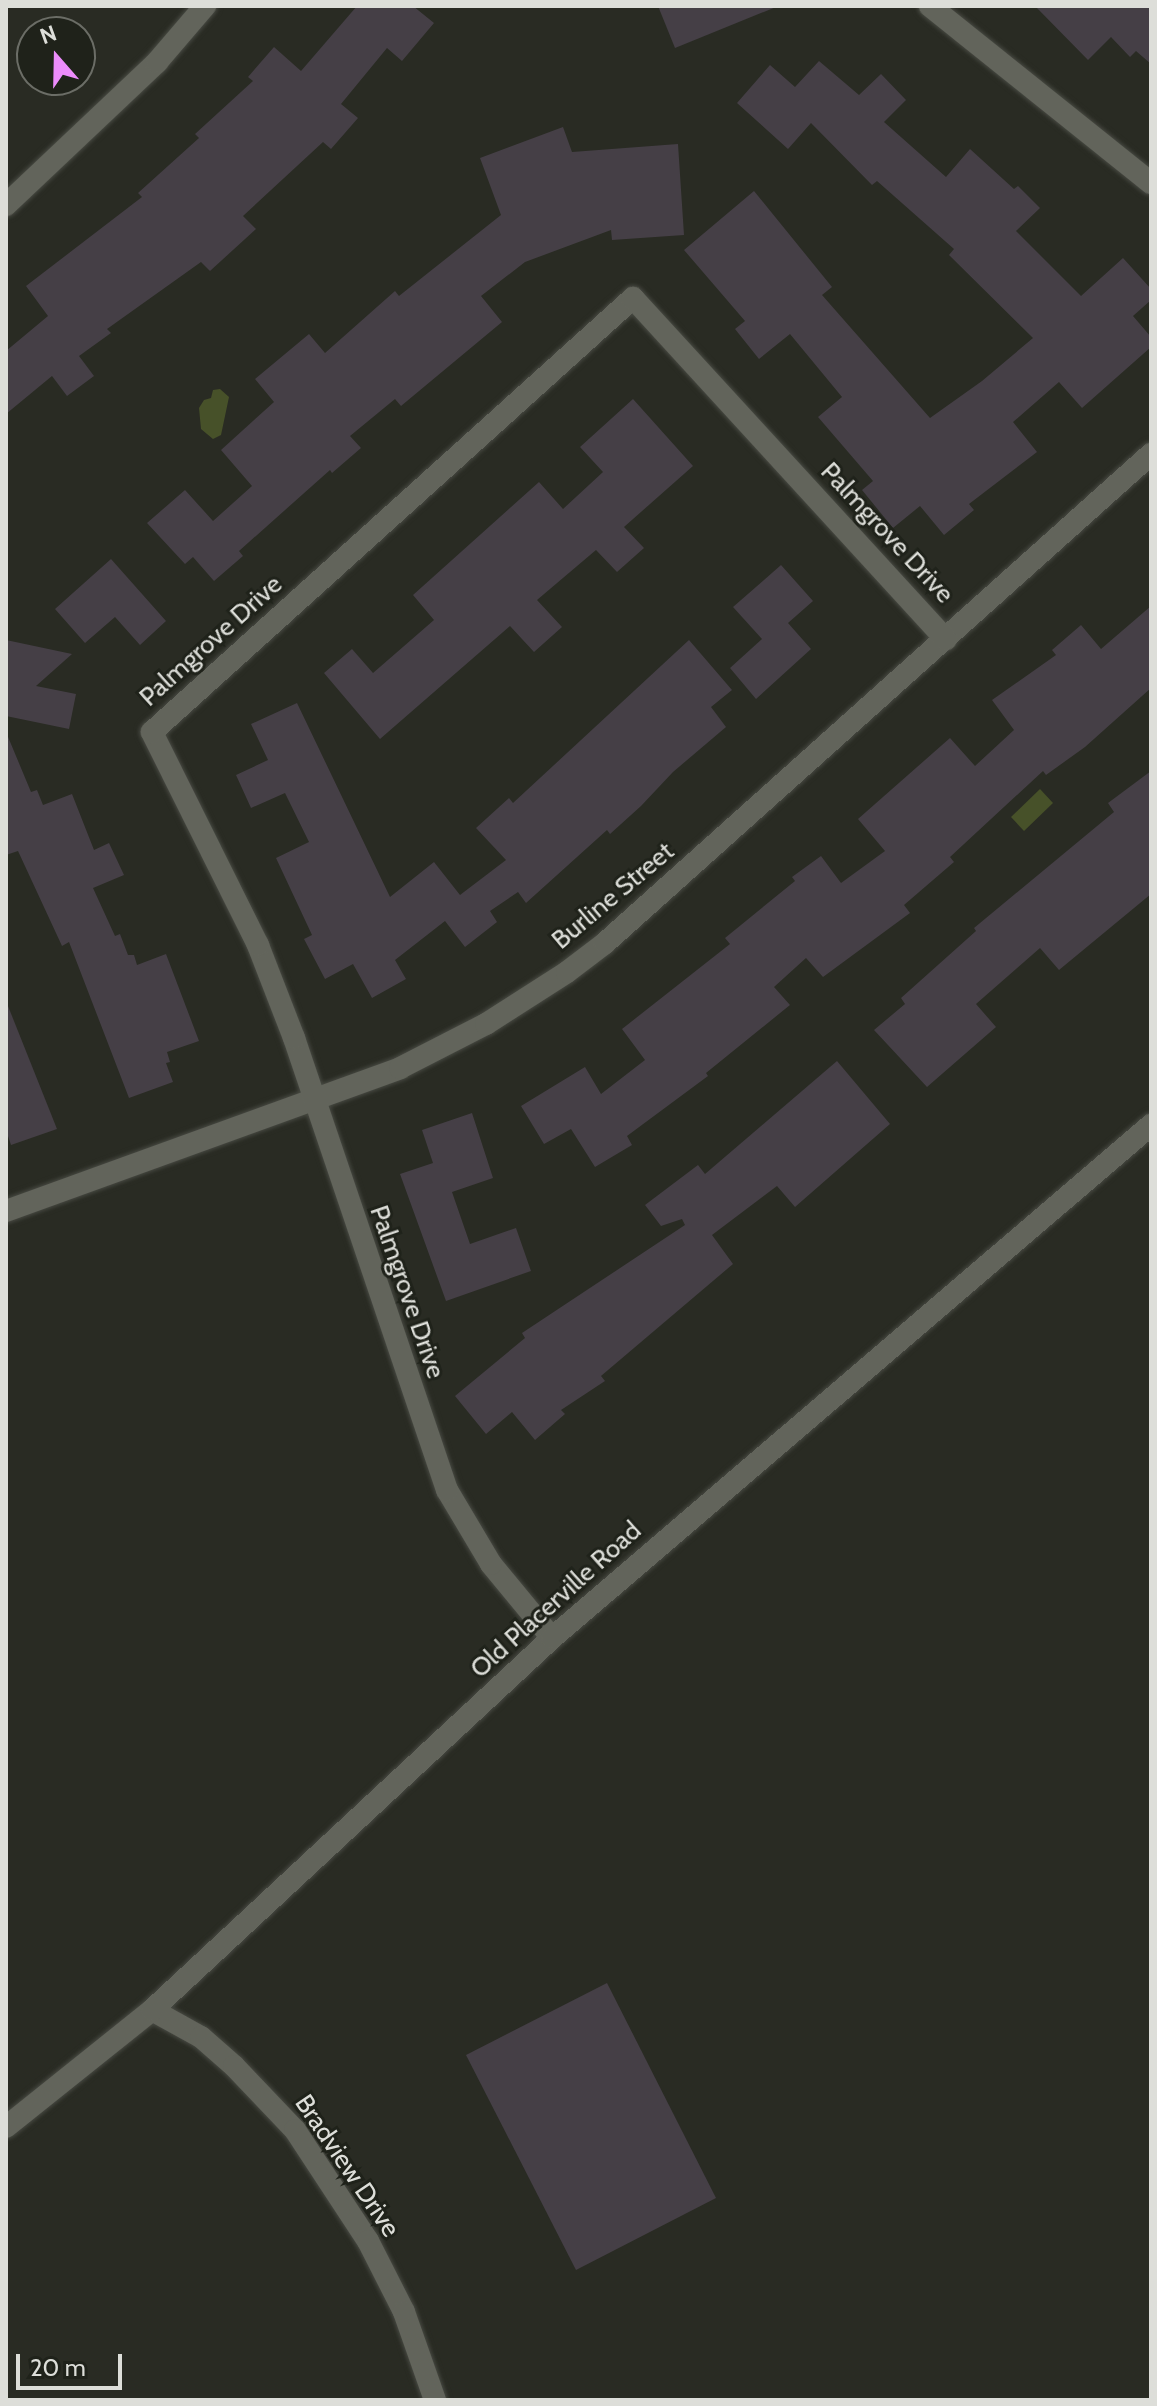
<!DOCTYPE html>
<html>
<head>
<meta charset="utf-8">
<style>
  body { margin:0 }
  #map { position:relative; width:1157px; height:2406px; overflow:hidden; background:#292b23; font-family:Cabin,sans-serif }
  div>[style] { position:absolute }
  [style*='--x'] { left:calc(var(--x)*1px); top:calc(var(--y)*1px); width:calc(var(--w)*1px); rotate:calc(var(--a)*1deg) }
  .water>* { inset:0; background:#475129 }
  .building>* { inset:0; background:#453f46 }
  .roads { filter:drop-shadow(0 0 2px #474942) drop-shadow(0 0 2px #474942) }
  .minor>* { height:22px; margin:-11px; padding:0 11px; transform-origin:11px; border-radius:11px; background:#62645b }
  .tertiary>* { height:22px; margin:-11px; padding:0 11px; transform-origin:11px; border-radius:11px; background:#62645b }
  span { translate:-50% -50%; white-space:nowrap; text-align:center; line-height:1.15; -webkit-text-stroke:6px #1f221a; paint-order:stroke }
  .street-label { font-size:26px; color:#ddded9 }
  .frame { position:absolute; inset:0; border:8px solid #ddded9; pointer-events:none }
  .north { position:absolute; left:16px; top:16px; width:80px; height:80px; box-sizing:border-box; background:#1f221a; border:2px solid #6b6d66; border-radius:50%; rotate:340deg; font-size:22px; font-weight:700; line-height:32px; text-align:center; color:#ddded9 }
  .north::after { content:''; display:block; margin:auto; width:28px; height:36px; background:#ec8cfb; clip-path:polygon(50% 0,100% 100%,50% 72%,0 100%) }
  .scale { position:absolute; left:16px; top:2354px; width:106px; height:36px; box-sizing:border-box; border:4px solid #ddded9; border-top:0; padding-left:10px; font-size:24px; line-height:28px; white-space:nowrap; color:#ddded9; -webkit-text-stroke:6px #1f221a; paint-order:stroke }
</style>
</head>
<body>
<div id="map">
  <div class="water">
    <div style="clip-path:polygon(220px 389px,229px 397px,221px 435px,213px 439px,201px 429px,199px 408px,204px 400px,211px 398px,213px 390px)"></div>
    <div style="clip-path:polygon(1040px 789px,1053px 803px,1024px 831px,1011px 817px)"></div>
  </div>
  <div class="building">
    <div style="clip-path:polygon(357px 6px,413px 6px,434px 23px,402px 61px,387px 48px,341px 104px,358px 118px,331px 149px,323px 142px,243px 216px,256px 229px,210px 271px,201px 262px,107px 329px,111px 333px,79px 356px,94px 376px,67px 396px,52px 376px,6px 414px,6px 351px,48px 316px,26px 286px,142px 197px,138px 193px,199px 138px,195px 134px,253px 81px,248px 77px,274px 47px,301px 71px)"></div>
    <div style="clip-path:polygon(658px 6px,776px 6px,776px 7px,675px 48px)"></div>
    <div style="clip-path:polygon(1035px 6px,1151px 6px,1151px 64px,1136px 51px,1130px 57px,1111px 37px,1088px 60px)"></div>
    <div style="clip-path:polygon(819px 61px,859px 95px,881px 74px,906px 100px,884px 122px,946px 177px,970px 149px,1014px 189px,1018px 186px,1040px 208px,1016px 231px,1081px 296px,1123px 258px,1151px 289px,1151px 300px,1133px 316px,1151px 337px,1151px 347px,1082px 408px,1059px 382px,1013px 422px,1037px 452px,969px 504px,974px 510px,944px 535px,920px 506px,893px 528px,862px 490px,873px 481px,818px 417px,842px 397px,790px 334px,759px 359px,735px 329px,745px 321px,684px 250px,754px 191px,832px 287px,822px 295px,930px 418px,982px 381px,1033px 338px,949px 255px,954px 249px,877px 181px,872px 185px,811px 123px,788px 149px,737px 103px,770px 65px,795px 87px)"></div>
    <div style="clip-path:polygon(563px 127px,572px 152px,678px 144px,684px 235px,612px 240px,611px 230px,525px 262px,481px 296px,502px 322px,401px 406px,395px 399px,350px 436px,361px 448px,332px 473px,330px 470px,239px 551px,243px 556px,214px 581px,193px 557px,185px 564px,147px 523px,185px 490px,213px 521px,252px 486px,221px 450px,274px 402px,255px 379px,309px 334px,325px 353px,395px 291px,399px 296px,501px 215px,480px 158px)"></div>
    <div style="clip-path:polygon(633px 399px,693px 466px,624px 527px,644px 548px,617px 572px,596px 550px,537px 600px,562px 627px,534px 652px,510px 626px,380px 739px,324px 673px,352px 649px,373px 673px,434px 620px,413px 595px,539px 482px,563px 509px,603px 472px,580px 447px)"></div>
    <div style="clip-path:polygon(111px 559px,166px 621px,140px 645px,115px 617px,85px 643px,55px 609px)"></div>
    <div style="clip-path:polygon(781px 565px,813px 601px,788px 623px,811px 649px,756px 699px,730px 668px,762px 639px,733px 607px)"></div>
    <div style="clip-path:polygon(1151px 606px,1151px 688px,1085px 747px,1046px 775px,1043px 771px,950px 857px,954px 862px,904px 905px,910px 913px,823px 977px,806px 958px,774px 987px,790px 1005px,706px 1073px,708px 1076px,627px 1136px,632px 1145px,595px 1167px,571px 1129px,544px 1144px,521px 1106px,585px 1067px,601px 1094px,645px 1060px,622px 1029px,730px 944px,725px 938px,795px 881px,792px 877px,821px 856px,841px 883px,885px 851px,858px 819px,950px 738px,975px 766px,1014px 730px,992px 700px,1056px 655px,1052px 650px,1081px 625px,1101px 649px)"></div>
    <div style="clip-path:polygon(6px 640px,72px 654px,36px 686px,76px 694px,69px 729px,6px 716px)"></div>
    <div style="clip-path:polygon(689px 640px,732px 690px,711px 707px,726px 727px,673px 772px,641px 806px,610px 834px,607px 830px,526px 903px,518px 892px,490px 911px,497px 922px,465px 947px,445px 921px,395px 960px,406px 979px,372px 998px,353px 964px,325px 979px,304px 939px,312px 935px,276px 858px,309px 842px,285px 793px,251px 808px,236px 775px,268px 760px,251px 724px,297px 703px,390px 897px,434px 862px,460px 895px,506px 860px,476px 828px,509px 798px,513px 803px)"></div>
    <div style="clip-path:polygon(6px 732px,31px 792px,37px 790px,43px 805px,72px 794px,94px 850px,109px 843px,124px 875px,93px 888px,115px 936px,120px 934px,128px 955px,134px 955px,137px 965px,166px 954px,199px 1041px,167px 1052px,170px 1062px,166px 1063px,173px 1082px,129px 1098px,69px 942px,62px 946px,18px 851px,6px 855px)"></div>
    <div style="clip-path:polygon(1151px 771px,1151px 894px,1059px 970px,1040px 948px,976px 1004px,996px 1027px,927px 1087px,874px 1030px,905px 1004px,901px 998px,976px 931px,974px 928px,1114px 812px,1108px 803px)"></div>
    <div style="clip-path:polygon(6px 1001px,57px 1129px,11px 1145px,6px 1130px)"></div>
    <div style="clip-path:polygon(837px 1061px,890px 1124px,795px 1207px,777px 1186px,712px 1235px,733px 1264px,601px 1376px,605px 1381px,561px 1410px,565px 1414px,535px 1440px,512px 1412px,486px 1434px,455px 1396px,525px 1338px,522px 1333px,685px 1225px,682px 1219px,661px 1226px,645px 1205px,698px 1165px,705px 1174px)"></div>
    <div style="clip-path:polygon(472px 1113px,493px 1178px,452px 1192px,470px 1244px,516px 1228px,531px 1271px,446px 1301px,400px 1174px,433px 1163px,422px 1130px)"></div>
    <div style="clip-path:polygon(607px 1983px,716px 2198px,576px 2270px,466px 2055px)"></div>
  </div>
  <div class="roads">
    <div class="minor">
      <div style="--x:930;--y:6;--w:283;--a:38.7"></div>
      <div style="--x:6;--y:205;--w:208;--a:-43.4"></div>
      <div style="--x:157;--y:62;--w:74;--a:-49.4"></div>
      <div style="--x:6;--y:1211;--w:419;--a:-19.9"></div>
      <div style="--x:400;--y:1068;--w:97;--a:-27.1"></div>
      <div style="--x:486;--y:1024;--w:96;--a:-32.7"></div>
      <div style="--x:567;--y:972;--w:48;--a:-37.3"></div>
      <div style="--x:605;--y:943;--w:733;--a:-41.85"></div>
      <div style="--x:552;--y:1638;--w:96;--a:-129.5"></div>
      <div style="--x:491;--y:1564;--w:86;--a:-120.7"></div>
      <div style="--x:447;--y:1490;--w:477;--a:-108.7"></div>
      <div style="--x:294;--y:1038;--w:100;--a:-111.2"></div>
      <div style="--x:258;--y:945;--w:238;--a:-116.5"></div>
      <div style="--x:152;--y:732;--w:648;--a:-42.06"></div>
      <div style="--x:633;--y:298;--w:463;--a:47.5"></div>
      <div style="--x:152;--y:2010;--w:56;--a:28.9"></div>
      <div style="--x:201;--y:2037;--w:44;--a:41.3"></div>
      <div style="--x:234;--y:2066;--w:88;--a:46.4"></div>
      <div style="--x:295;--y:2130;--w:133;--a:56.7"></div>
      <div style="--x:368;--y:2241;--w:80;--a:63.1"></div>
      <div style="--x:404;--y:2312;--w:93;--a:70.6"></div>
    </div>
    <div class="tertiary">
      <div style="--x:6;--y:2127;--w:187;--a:-38.7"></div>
      <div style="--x:152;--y:2010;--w:546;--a:-42.92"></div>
      <div style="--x:552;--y:1638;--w:789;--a:-40.58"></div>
    </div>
  </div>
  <div class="street-label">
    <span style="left:887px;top:533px;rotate:47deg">Palmgrove Drive</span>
    <span style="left:211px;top:641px;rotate:-42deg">Palmgrove Drive</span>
    <span style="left:613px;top:896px;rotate:-40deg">Burline Street</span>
    <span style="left:407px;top:1292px;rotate:71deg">Palmgrove Drive</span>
    <span style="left:556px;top:1600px;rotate:-42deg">Old Placerville Road</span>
    <span style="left:347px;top:2166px;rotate:56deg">Bradview Drive</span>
  </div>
  <div class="frame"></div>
  <div class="north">N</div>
  <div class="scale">20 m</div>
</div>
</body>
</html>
